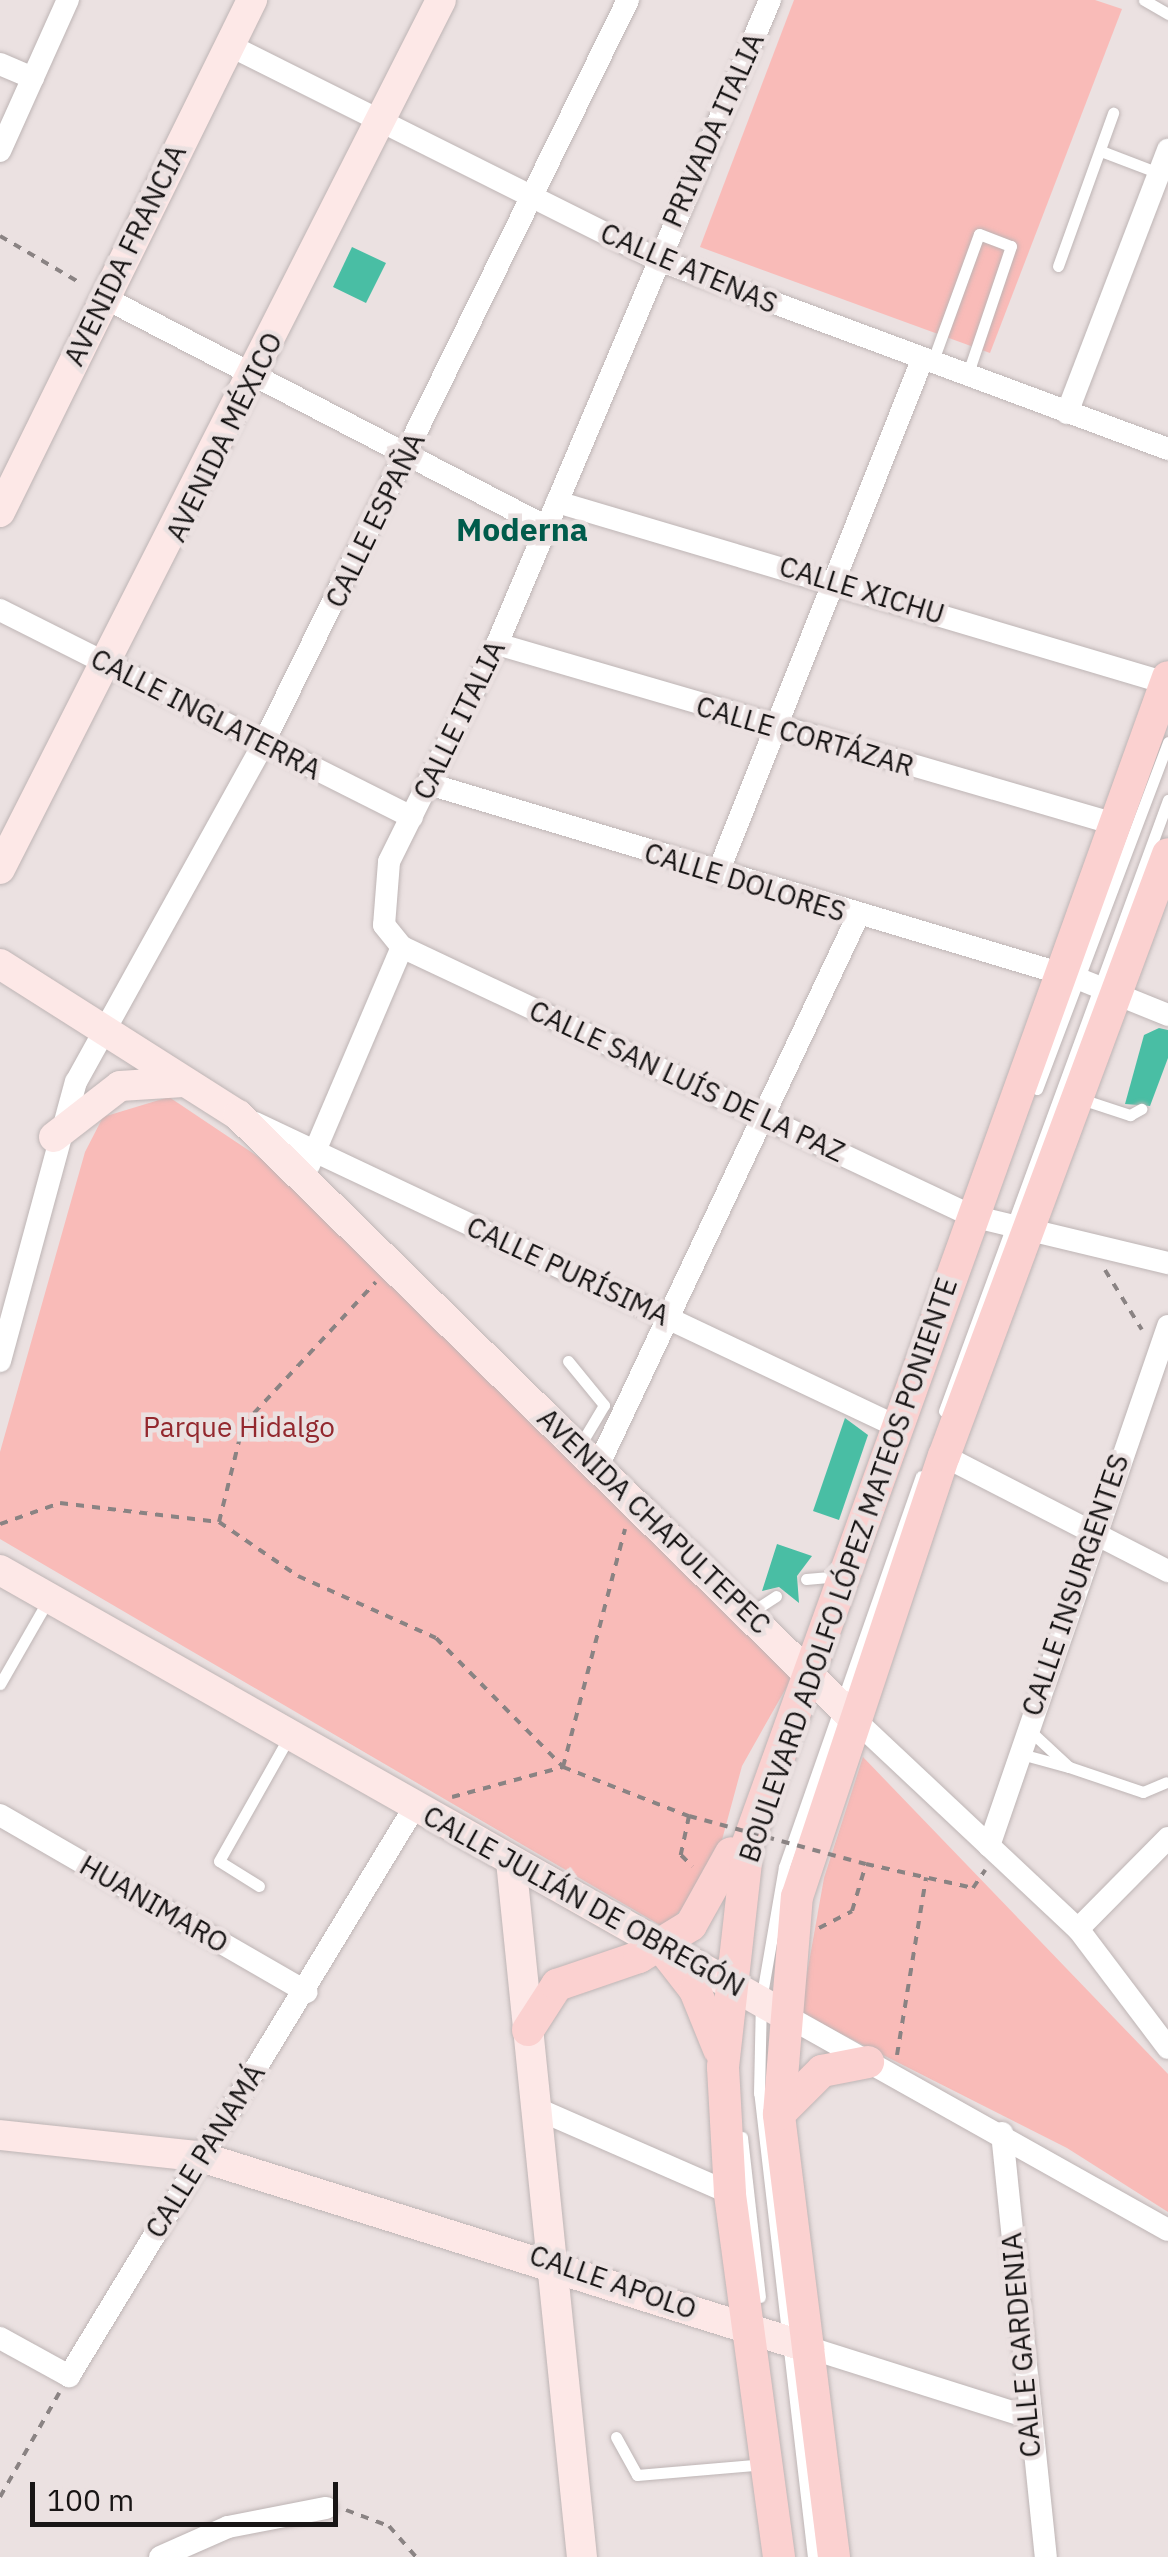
<!DOCTYPE html>
<html>
<head>
<meta charset="utf-8">
<style>
  body { margin:0 }
  #map { position:relative; width:1168px; height:2557px; overflow:hidden; background:#ebe1e1; font-family:"IBM Plex Sans",sans-serif }
  div>[style] { position:absolute }
  [style*='--x'] { left:calc(var(--x)*1px); top:calc(var(--y)*1px); width:calc(var(--w)*1px); rotate:calc(var(--a)*1deg) }
  .green>* { inset:0; background:#f9bbb8 }
  .building>* { inset:0; background:#49bea4 }
  .path>* { height:4px; margin-top:-2px; transform-origin:0; background:repeating-linear-gradient(90deg,#8a8383 0 8px,transparent 0 16px) }
  .roads { filter:drop-shadow(0 0 2px #beb5b5) drop-shadow(0 0 2px #beb5b5) }
  .lane>* { height:11px; margin:-5.5px; padding:0 5.5px; transform-origin:5.5px; border-radius:5.5px; background:#fff }
  .street>* { height:22px; margin:-11px; padding:0 11px; transform-origin:11px; border-radius:11px; background:#fff }
  .secondary>* { height:30px; margin:-15px; padding:0 15px; transform-origin:15px; border-radius:15px; background:#fde8e7 }
  .primary>* { height:32px; margin:-16px; padding:0 16px; transform-origin:16px; border-radius:16px; background:#fbd1d0 }
  .path-bridge>* { height:4px; margin-top:-2px; transform-origin:0; background:repeating-linear-gradient(90deg,#8a8383 0 8px,transparent 0 16px) }
  span { translate:-50% -50%; white-space:nowrap; text-align:center; line-height:1.15; -webkit-text-stroke:9px #ebe1e1; paint-order:stroke }
  .street-label { font-size:28px; color:#181515 }
  .park-label { font-size:28px; color:#93282e }
  .quarter-label { font-size:32px; color:#005b4b; font-weight:700 }
  .scale { position:absolute; left:30px; top:2482px; width:308px; height:45px; box-sizing:border-box; border:5px solid #181515; border-top:0; padding-left:12px; font-size:30px; line-height:35px; white-space:nowrap; color:#181515; -webkit-text-stroke:8px #ebe1e1; paint-order:stroke }
</style>
</head>
<body>
<div id="map">
  <div class="green">
    <div style="clip-path:polygon(794px 0,1095px 0,1122px 9px,990px 353px,700px 247px)"></div>
    <div style="clip-path:polygon(169px 1097px,278px 1170px,794px 1674px,742px 1766px,713px 1873px,665px 1928px,0 1539px,0 1452px,85px 1152px,103px 1117px)"></div>
    <div style="clip-path:polygon(863px 1757px,1168px 2074px,1168px 2212px,1067px 2148px,800px 2013px,824px 1878px)"></div>
  </div>
  <div class="building">
    <div style="clip-path:polygon(352px 247px,386px 263px,366px 303px,333px 287px)"></div>
    <div style="clip-path:polygon(1159px 1028px,1168px 1030px,1168px 1058px,1150px 1106px,1125px 1104px,1144px 1035px)"></div>
    <div style="clip-path:polygon(845px 1418px,868px 1435px,839px 1520px,813px 1511px)"></div>
    <div style="clip-path:polygon(777px 1544px,812px 1556px,797px 1576px,799px 1603px,779px 1587px,762px 1591px)"></div>
  </div>
  <div class="path">
    <div style="--x:0;--y:236;--w:95;--a:30.3"></div>
    <div style="--x:1105;--y:1270;--w:70;--a:58.3"></div>
    <div style="--x:219;--y:1522;--w:96;--a:34.4"></div>
    <div style="--x:298;--y:1576;--w:151;--a:24.2"></div>
    <div style="--x:436;--y:1638;--w:181;--a:45.4"></div>
    <div style="--x:563;--y:1767;--w:135;--a:21.3"></div>
    <div style="--x:689;--y:1816;--w:40;--a:102"></div>
    <div style="--x:681;--y:1855;--w:16;--a:45"></div>
    <div style="--x:0;--y:1524;--w:64;--a:-19.3"></div>
    <div style="--x:60;--y:1503;--w:160;--a:6.8"></div>
    <div style="--x:219;--y:1522;--w:100;--a:-76.1"></div>
    <div style="--x:243;--y:1425;--w:195;--a:-47.1"></div>
    <div style="--x:452;--y:1797;--w:115;--a:-15.1"></div>
    <div style="--x:563;--y:1767;--w:246;--a:-75.4"></div>
    <div style="--x:819;--y:1928;--w:37;--a:-27"></div>
    <div style="--x:852;--y:1911;--w:49;--a:-73.4"></div>
    <div style="--x:866;--y:1864;--w:110;--a:12.6"></div>
    <div style="--x:973;--y:1888;--w:22;--a:-56"></div>
    <div style="--x:897;--y:2055;--w:180;--a:-80.7"></div>
    <div style="--x:0;--y:2497;--w:120;--a:-60.4"></div>
    <div style="--x:346;--y:2510;--w:46;--a:20.4"></div>
    <div style="--x:389;--y:2526;--w:41;--a:48.9"></div>
  </div>
  <div class="roads">
    <div class="lane">
      <div style="--x:1144;--y:0;--w:28;--a:30"></div>
      <div style="--x:1101;--y:151;--w:62;--a:20.8"></div>
      <div style="--x:1058;--y:266;--w:163;--a:-70.2"></div>
      <div style="--x:932;--y:363;--w:137;--a:-70"></div>
      <div style="--x:979;--y:234;--w:34;--a:21"></div>
      <div style="--x:1011;--y:246;--w:137;--a:108.7"></div>
      <div style="--x:1037;--y:1089;--w:371;--a:-69.3"></div>
      <div style="--x:1081;--y:1099;--w:52;--a:18.1"></div>
      <div style="--x:1130;--y:1115;--w:13;--a:-29"></div>
      <div style="--x:568;--y:1361;--w:57;--a:50.7"></div>
      <div style="--x:604;--y:1405;--w:49;--a:120.8"></div>
      <div style="--x:944;--y:1411;--w:651;--a:-69.87"></div>
      <div style="--x:806;--y:1579;--w:33;--a:-5"></div>
      <div style="--x:750;--y:1613;--w:31;--a:-33"></div>
      <div style="--x:0;--y:1684;--w:95;--a:-60.2"></div>
      <div style="--x:1021;--y:1754;--w:50;--a:15.2"></div>
      <div style="--x:1069;--y:1767;--w:54;--a:-137.2"></div>
      <div style="--x:1069;--y:1767;--w:78;--a:18.7"></div>
      <div style="--x:1143;--y:1792;--w:25;--a:-23"></div>
      <div style="--x:259;--y:1886;--w:47;--a:-148"></div>
      <div style="--x:219;--y:1861;--w:142;--a:-60.6"></div>
      <div style="--x:742;--y:2137;--w:161;--a:83.6"></div>
      <div style="--x:616;--y:2437;--w:43;--a:61.1"></div>
      <div style="--x:637;--y:2475;--w:129;--a:-4.9"></div>
      <div style="--x:813;--y:2557;--w:467;--a:-96.6"></div>
      <div style="--x:759;--y:2093;--w:93;--a:-88.8"></div>
      <div style="--x:761;--y:2000;--w:135;--a:-80.2"></div>
      <div style="--x:784;--y:1867;--w:414;--a:-70.7"></div>
    </div>
    <div class="street">
      <div style="--x:770;--y:0;--w:699;--a:112.97"></div>
      <div style="--x:497;--y:644;--w:243;--a:116.4"></div>
      <div style="--x:389;--y:862;--w:63;--a:94.5"></div>
      <div style="--x:384;--y:925;--w:28;--a:51"></div>
      <div style="--x:402;--y:947;--w:630;--a:25.26"></div>
      <div style="--x:972;--y:1216;--w:202;--a:13.5"></div>
      <div style="--x:229;--y:45;--w:478;--a:26.6"></div>
      <div style="--x:656;--y:259;--w:546;--a:20.36"></div>
      <div style="--x:0;--y:64;--w:36;--a:23"></div>
      <div style="--x:0;--y:151;--w:166;--a:-65.8"></div>
      <div style="--x:103;--y:297;--w:498;--a:27.4"></div>
      <div style="--x:1067;--y:413;--w:282;--a:-69"></div>
      <div style="--x:557;--y:502;--w:635;--a:16.55"></div>
      <div style="--x:0;--y:610;--w:461;--a:26.7"></div>
      <div style="--x:497;--y:644;--w:644;--a:16.24"></div>
      <div style="--x:429;--y:784;--w:679;--a:16.7"></div>
      <div style="--x:1079;--y:979;--w:96;--a:22"></div>
      <div style="--x:717;--y:875;--w:554;--a:-68.29"></div>
      <div style="--x:255;--y:1123;--w:711;--a:25.3"></div>
      <div style="--x:309;--y:1165;--w:237;--a:-66.9"></div>
      <div style="--x:0;--y:1361;--w:289;--a:-74.8"></div>
      <div style="--x:76;--y:1082;--w:386;--a:-61"></div>
      <div style="--x:263;--y:744;--w:829;--a:-63.87"></div>
      <div style="--x:944;--y:1456;--w:252;--a:27.2"></div>
      <div style="--x:598;--y:1466;--w:608;--a:-64.7"></div>
      <div style="--x:852;--y:1717;--w:310;--a:43.2"></div>
      <div style="--x:1078;--y:1929;--w:149;--a:52.9"></div>
      <div style="--x:0;--y:1815;--w:354;--a:30"></div>
      <div style="--x:989;--y:1846;--w:550;--a:-71"></div>
      <div style="--x:1078;--y:1929;--w:128;--a:-45.3"></div>
      <div style="--x:783;--y:2014;--w:441;--a:29.3"></div>
      <div style="--x:533;--y:2107;--w:215;--a:23.6"></div>
      <div style="--x:1002;--y:2133;--w:426;--a:84.1"></div>
      <div style="--x:0;--y:2338;--w:79;--a:28.8"></div>
      <div style="--x:69;--y:2376;--w:665;--a:-58.73"></div>
      <div style="--x:810;--y:2348;--w:225;--a:17.6"></div>
      <div style="--x:160;--y:2557;--w:74;--a:-23.8"></div>
      <div style="--x:228;--y:2527;--w:100;--a:-11"></div>
    </div>
    <div class="secondary">
      <div style="--x:0;--y:512;--w:571;--a:-63.79"></div>
      <div style="--x:0;--y:869;--w:974;--a:-63.09"></div>
      <div style="--x:0;--y:964;--w:282;--a:32.4"></div>
      <div style="--x:238;--y:1115;--w:860;--a:44.43"></div>
      <div style="--x:54;--y:1137;--w:83;--a:-37.7"></div>
      <div style="--x:120;--y:1086;--w:63;--a:-3.6"></div>
      <div style="--x:0;--y:1570;--w:900;--a:29.56"></div>
      <div style="--x:511;--y:1861;--w:700;--a:84.18"></div>
      <div style="--x:0;--y:2135;--w:199;--a:6.1"></div>
      <div style="--x:198;--y:2156;--w:641;--a:17.42"></div>
    </div>
    <div class="primary">
      <div style="--x:660;--y:1945;--w:57;--a:52.1"></div>
      <div style="--x:695;--y:1990;--w:64;--a:67.9"></div>
      <div style="--x:528;--y:2030;--w:54;--a:-57.2"></div>
      <div style="--x:557;--y:1985;--w:87;--a:-18.9"></div>
      <div style="--x:639;--y:1957;--w:61;--a:-31.6"></div>
      <div style="--x:691;--y:1925;--w:82;--a:-60.9"></div>
      <div style="--x:779;--y:2114;--w:61;--a:-45"></div>
      <div style="--x:822;--y:2071;--w:47;--a:-11.1"></div>
      <div style="--x:779;--y:2557;--w:367;--a:-97.7"></div>
      <div style="--x:730;--y:2193;--w:126;--a:-93.2"></div>
      <div style="--x:723;--y:2067;--w:225;--a:-83.6"></div>
      <div style="--x:748;--y:1843;--w:1239;--a:-70.19"></div>
      <div style="--x:834;--y:2557;--w:446;--a:-97.1"></div>
      <div style="--x:779;--y:2114;--w:218;--a:-85.3"></div>
      <div style="--x:797;--y:1897;--w:465;--a:-71.6"></div>
      <div style="--x:944;--y:1456;--w:642;--a:-69.59"></div>
    </div>
  </div>
  <div class="path-bridge">
    <div style="--x:689;--y:1816;--w:183;--a:15.2"></div>
  </div>
  <div class="street-label">
    <span style="left:713px;top:130px;rotate:-66deg">PRIVADA ITALIA</span>
    <span style="left:125px;top:255px;rotate:-64deg">AVENIDA FRANCIA</span>
    <span style="left:689px;top:268px;rotate:23deg">CALLE ATENAS</span>
    <span style="left:224px;top:437px;rotate:-64deg">AVENIDA MÉXICO</span>
    <span style="left:375px;top:520px;rotate:-64deg">CALLE ESPAÑA</span>
    <span style="left:862px;top:590px;rotate:17deg">CALLE XICHU</span>
    <span style="left:206px;top:714px;rotate:27deg">CALLE INGLATERRA</span>
    <span style="left:459px;top:720px;rotate:-64deg">CALLE ITALIA</span>
    <span style="left:805px;top:736px;rotate:16deg">CALLE CORTÁZAR</span>
    <span style="left:745px;top:882px;rotate:17deg">CALLE DOLORES</span>
    <span style="left:687px;top:1081px;rotate:25deg">CALLE SAN LUÍS DE LA PAZ</span>
    <span style="left:568px;top:1271px;rotate:25deg">CALLE PURÍSIMA</span>
    <span style="left:654px;top:1521px;rotate:44deg">AVENIDA CHAPULTEPEC</span>
    <span style="left:848px;top:1570px;rotate:-71deg">BOULEVARD ADOLFO LÓPEZ MATEOS PONIENTE</span>
    <span style="left:1075px;top:1585px;rotate:-71deg">CALLE INSURGENTES</span>
    <span style="left:584px;top:1901px;rotate:29deg">CALLE JULIÁN DE OBREGÓN</span>
    <span style="left:154px;top:1904px;rotate:30deg">HUANIMARO</span>
    <span style="left:205px;top:2151px;rotate:-58deg">CALLE PANAMÁ</span>
    <span style="left:613px;top:2282px;rotate:19deg">CALLE APOLO</span>
    <span style="left:1021px;top:2345px;rotate:-95deg">CALLE GARDENIA</span>
  </div>
  <div class="park-label">
    <span style="left:239px;top:1427px">Parque Hidalgo</span>
  </div>
  <div class="quarter-label">
    <span style="left:522px;top:529px">Moderna</span>
  </div>
  <div class="scale">100 m</div>
</div>
</body>
</html>
